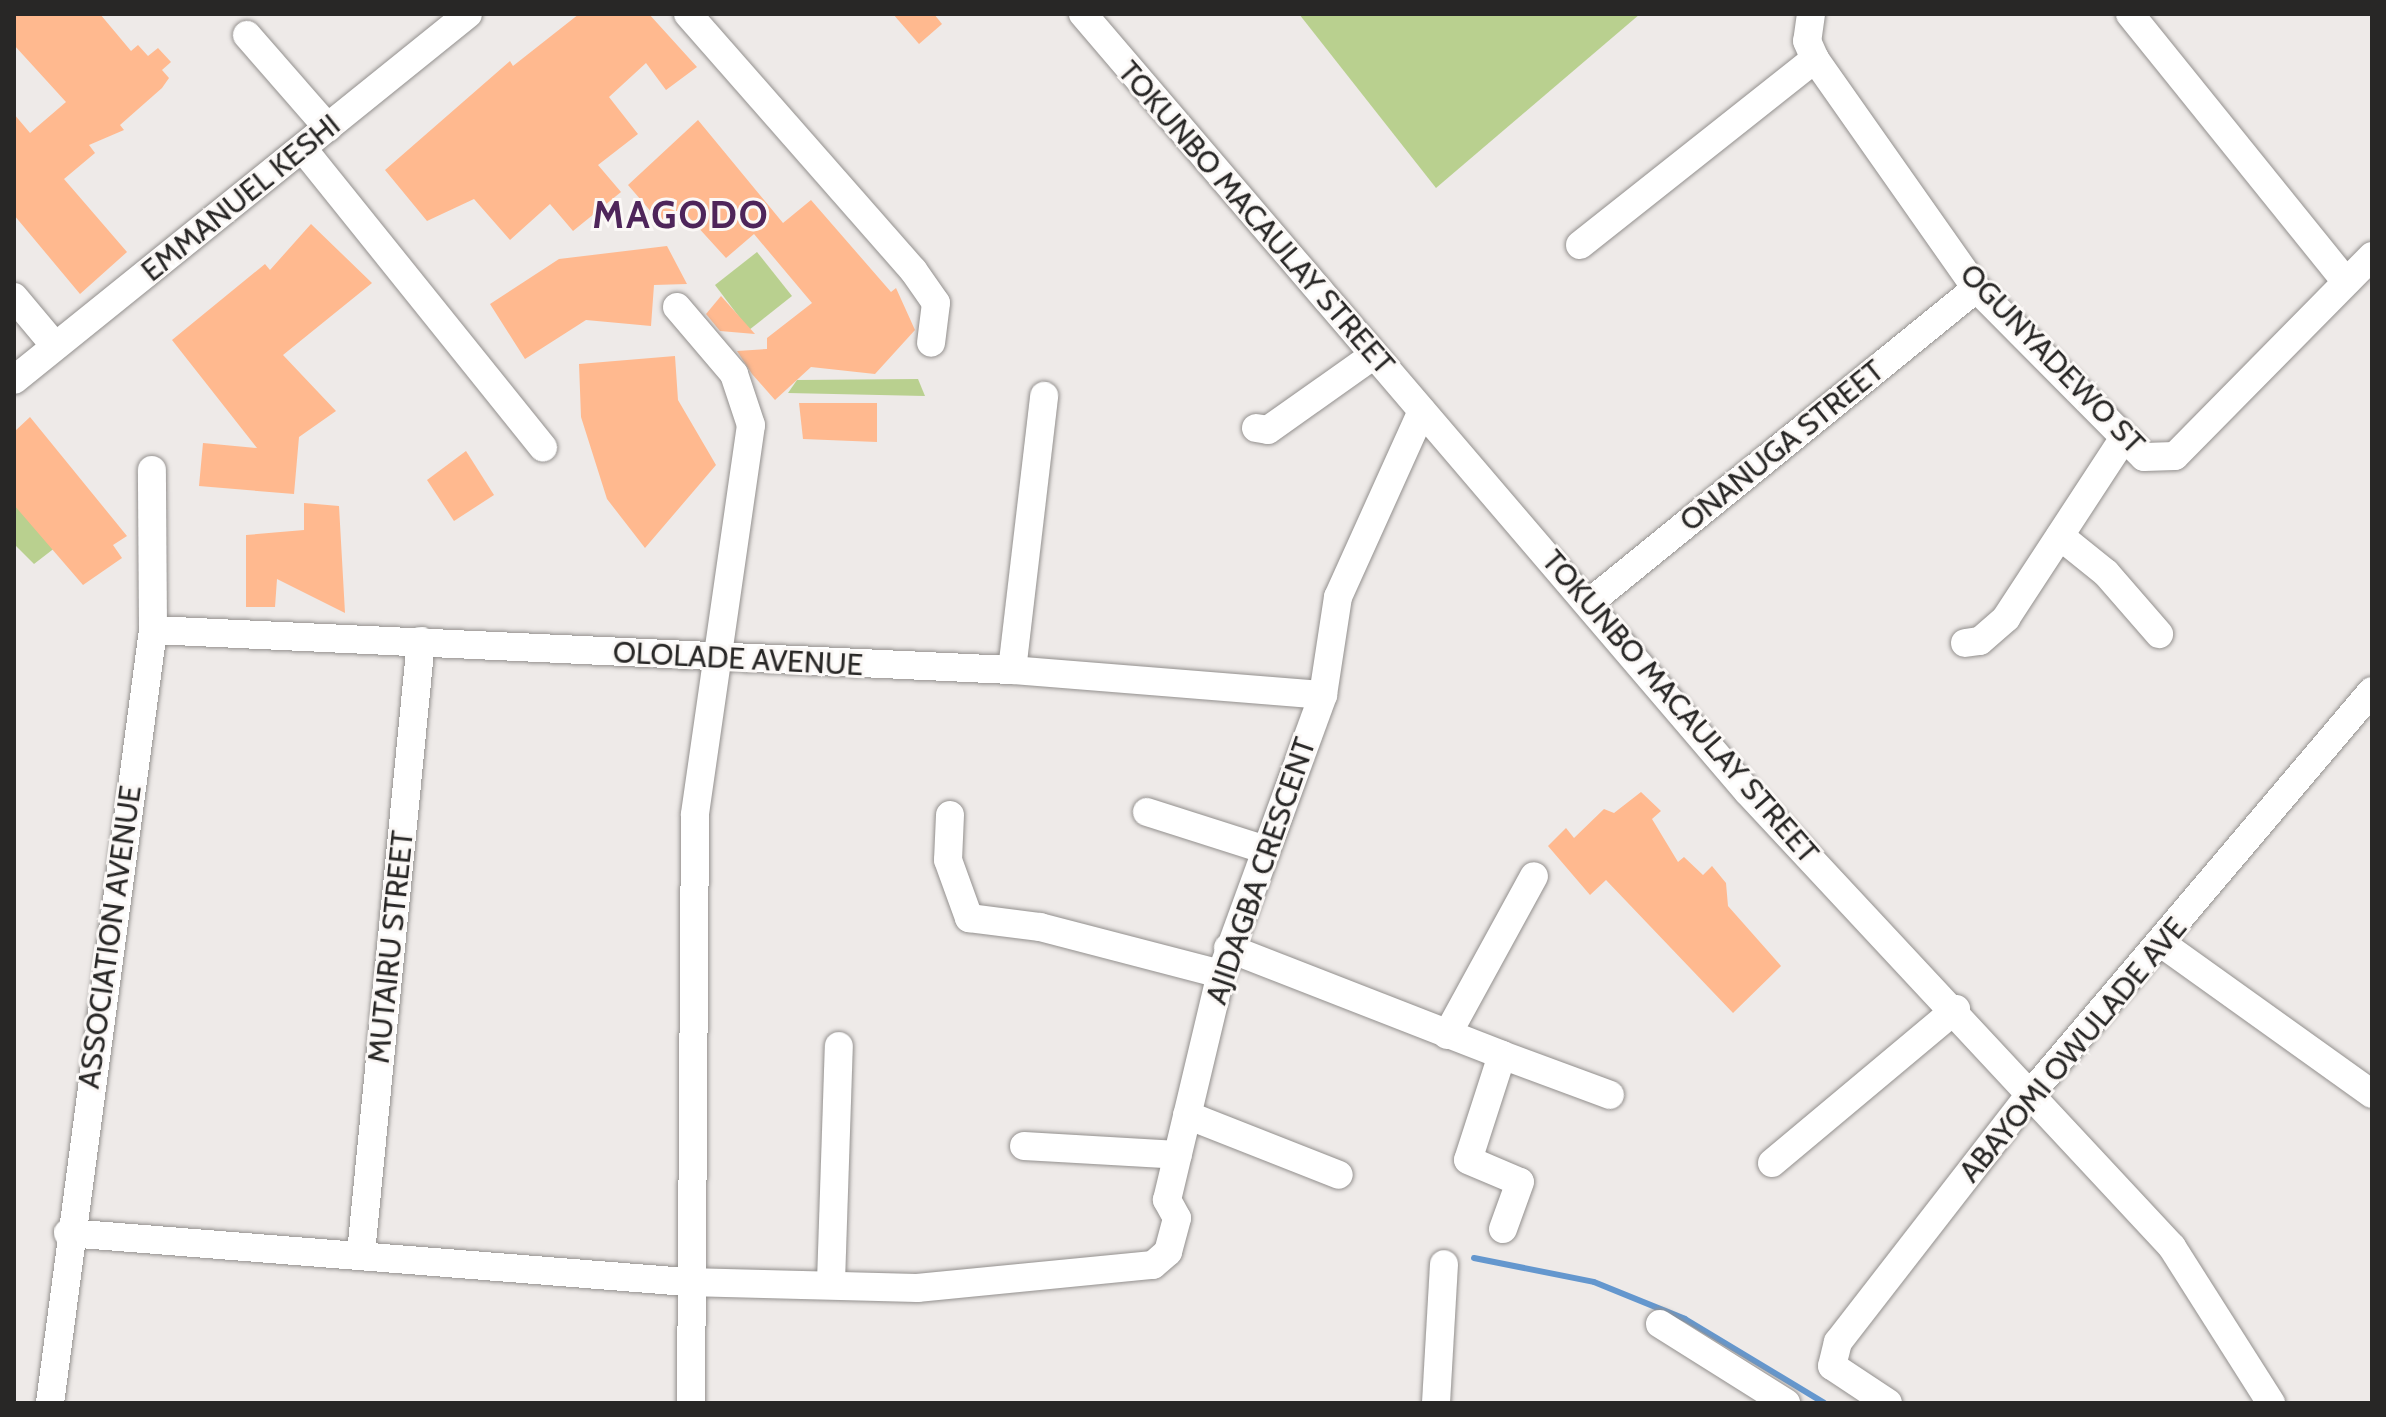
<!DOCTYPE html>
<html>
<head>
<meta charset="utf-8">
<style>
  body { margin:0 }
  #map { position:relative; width:2386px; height:1417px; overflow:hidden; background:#eeeae8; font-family:Cabin,sans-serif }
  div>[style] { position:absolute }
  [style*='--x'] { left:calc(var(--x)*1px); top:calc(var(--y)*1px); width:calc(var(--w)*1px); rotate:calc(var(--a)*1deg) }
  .green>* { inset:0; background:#b9d08f }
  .stream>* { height:6px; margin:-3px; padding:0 3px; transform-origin:3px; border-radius:3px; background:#6497ce }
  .building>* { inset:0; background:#ffb98f }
  .roads { filter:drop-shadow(0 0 2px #93908e) drop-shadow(0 0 2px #93908e) }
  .minor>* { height:28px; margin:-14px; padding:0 14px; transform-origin:14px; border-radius:14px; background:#fff }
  span { translate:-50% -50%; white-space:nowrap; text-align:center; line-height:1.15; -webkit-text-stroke:6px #fbf8f6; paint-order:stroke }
  .street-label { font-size:30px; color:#282726 }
  .district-label { font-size:38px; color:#4e255a; font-weight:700; letter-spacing:2px }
  .frame { position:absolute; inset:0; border:16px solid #282726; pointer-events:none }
</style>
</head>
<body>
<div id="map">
  <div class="green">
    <div style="clip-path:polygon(1299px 14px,1640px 14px,1436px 188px)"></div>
    <div style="clip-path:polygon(757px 252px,792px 296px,749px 330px,715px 285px)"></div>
    <div style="clip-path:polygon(918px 379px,925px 396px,788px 393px,797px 380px)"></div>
    <div style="clip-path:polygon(14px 497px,56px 547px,34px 564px,14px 544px)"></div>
  </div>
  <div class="stream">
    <div style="--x:1474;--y:1258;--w:122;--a:11.3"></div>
    <div style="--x:1594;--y:1282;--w:98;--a:22.1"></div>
    <div style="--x:1685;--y:1319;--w:162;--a:31.1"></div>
  </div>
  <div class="building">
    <div style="clip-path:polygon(14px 14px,100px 14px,131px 51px,138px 45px,148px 56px,158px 48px,171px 62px,162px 70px,169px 78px,162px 88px,120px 125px,124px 130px,89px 145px,95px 153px,64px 179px,127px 252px,80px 294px,14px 215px,14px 114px,30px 133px,66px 102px,14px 45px)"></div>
    <div style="clip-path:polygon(579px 14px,649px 14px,697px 67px,666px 90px,646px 63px,609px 97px,638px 134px,598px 165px,621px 192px,573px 231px,550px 204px,510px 240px,474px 199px,427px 221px,385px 170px,510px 61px,513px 66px)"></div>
    <div style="clip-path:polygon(893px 14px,934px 14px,942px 24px,919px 44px)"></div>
    <div style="clip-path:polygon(698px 120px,783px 223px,811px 200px,891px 292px,896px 288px,915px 330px,875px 374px,811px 367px,775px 400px,752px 374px,737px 351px,767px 349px,767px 338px,812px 303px,754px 234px,726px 258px,685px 213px,666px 229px,628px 185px)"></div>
    <div style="clip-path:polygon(311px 224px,372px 283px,283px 355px,336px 411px,299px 437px,294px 494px,199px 486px,203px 443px,257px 448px,172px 340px,265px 264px,270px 270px)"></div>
    <div style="clip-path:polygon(667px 246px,687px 284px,654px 285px,651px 326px,586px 320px,525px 359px,490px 304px,559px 259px)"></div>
    <div style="clip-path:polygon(721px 296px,755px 334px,720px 331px,706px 314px)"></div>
    <div style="clip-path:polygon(675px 356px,678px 400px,716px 465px,645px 548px,607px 499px,581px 417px,579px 364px)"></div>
    <div style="clip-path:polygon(799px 403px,877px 403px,877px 442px,803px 439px)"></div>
    <div style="clip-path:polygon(30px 417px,127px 536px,113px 545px,122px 558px,83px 585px,14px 505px,14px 432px)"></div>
    <div style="clip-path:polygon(466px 451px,494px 495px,454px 521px,427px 480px)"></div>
    <div style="clip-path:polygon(304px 503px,339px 506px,345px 613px,277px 579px,275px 607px,246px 607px,246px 535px,304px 530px)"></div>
    <div style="clip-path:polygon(1641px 792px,1661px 811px,1652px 819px,1678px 862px,1684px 857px,1703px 875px,1712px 866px,1726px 883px,1728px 906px,1781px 966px,1733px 1013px,1606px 880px,1590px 895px,1548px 846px,1566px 828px,1574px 838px,1604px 809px,1614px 813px)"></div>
  </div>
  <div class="roads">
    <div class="minor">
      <div style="--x:688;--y:14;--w:341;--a:48.7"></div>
      <div style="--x:913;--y:270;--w:40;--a:55.1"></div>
      <div style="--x:936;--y:303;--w:40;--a:97.1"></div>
      <div style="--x:1083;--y:14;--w:1023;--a:49.48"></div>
      <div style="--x:1748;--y:792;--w:622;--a:47.02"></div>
      <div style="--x:2172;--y:1247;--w:185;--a:57.6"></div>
      <div style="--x:1811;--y:14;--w:27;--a:98"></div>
      <div style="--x:1807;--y:41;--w:20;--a:66"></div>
      <div style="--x:1815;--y:59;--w:280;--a:54.9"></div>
      <div style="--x:1976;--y:288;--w:238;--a:45.2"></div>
      <div style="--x:2144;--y:457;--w:31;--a:-2"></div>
      <div style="--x:2175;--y:456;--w:281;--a:-45.4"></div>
      <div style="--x:2130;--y:14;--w:344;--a:51.1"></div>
      <div style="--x:247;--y:35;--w:123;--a:48.9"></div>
      <div style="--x:303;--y:149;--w:383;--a:51.2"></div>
      <div style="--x:1580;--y:245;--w:300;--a:-38.4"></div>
      <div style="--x:14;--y:297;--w:64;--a:50.1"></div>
      <div style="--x:677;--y:307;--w:88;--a:49.6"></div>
      <div style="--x:734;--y:374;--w:54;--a:71.6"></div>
      <div style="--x:751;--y:425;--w:394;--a:98.2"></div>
      <div style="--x:695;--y:815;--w:588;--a:90.39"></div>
      <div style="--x:14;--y:380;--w:583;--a:-38.87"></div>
      <div style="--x:1256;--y:428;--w:12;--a:9"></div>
      <div style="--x:1268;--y:430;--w:130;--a:-35.3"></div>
      <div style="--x:2060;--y:536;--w:59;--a:38.8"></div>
      <div style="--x:2106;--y:573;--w:81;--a:49"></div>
      <div style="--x:1589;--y:603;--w:499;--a:-39.1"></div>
      <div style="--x:153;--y:630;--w:860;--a:2.67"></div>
      <div style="--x:1012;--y:670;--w:312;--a:4.6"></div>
      <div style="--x:1965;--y:643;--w:15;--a:-8"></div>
      <div style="--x:1980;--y:641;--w:35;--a:-41"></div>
      <div style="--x:2006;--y:618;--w:214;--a:-56.8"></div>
      <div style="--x:1012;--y:670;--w:276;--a:-83.3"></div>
      <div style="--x:1147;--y:812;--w:125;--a:17.7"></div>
      <div style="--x:950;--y:815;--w:45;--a:92.5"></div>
      <div style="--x:948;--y:860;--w:62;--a:70.1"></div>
      <div style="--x:969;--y:918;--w:72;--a:7.2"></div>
      <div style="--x:1040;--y:927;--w:187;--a:14.6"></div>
      <div style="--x:2161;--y:943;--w:259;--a:35.6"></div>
      <div style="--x:1228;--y:948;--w:294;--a:21.3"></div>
      <div style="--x:1502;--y:1055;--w:110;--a:107.9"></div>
      <div style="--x:1468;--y:1160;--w:56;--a:22.9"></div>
      <div style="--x:1520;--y:1182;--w:50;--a:109.9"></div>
      <div style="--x:1447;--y:1035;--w:181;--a:-61.3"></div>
      <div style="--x:1502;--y:1055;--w:115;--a:20.3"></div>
      <div style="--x:1187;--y:1115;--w:163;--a:21.5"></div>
      <div style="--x:1024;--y:1146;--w:154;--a:3.3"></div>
      <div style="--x:1772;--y:1163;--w:240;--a:-39.9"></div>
      <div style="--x:68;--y:1233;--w:621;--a:4.53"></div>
      <div style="--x:687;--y:1282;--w:230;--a:1.5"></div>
      <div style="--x:917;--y:1288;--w:237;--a:-5.6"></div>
      <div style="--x:1153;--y:1265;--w:20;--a:-41"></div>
      <div style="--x:1168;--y:1252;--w:35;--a:-75"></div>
      <div style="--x:1177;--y:1218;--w:21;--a:-119"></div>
      <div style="--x:1167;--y:1200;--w:232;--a:-76.6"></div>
      <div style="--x:1221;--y:974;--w:297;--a:-69.9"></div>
      <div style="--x:1323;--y:695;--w:99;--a:-81.3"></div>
      <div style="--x:1338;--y:597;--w:204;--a:-65.7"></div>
      <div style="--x:361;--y:1253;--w:615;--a:-84.4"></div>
      <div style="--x:831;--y:1282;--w:236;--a:-88.1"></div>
      <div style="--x:1660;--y:1324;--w:149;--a:32.1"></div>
      <div style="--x:50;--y:1403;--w:780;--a:-82.41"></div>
      <div style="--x:153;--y:630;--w:160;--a:-90.4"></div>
      <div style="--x:1436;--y:1403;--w:139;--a:-86.7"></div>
      <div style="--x:1888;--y:1403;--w:67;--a:-146.5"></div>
      <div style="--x:1832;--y:1366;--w:25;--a:-76"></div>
      <div style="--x:1838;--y:1342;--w:318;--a:-52.2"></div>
      <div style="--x:2033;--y:1091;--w:524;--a:-49.72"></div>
    </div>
  </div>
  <div class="street-label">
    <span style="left:241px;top:198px;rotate:-39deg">EMMANUEL KESHI</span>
    <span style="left:1256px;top:218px;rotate:49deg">TOKUNBO MACAULAY STREET</span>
    <span style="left:2052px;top:359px;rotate:46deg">OGUNYADEWO ST</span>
    <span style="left:1782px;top:446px;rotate:-39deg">ONANUGA STREET</span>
    <span style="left:738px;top:659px;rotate:3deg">OLOLADE AVENUE</span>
    <span style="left:1680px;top:707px;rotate:49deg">TOKUNBO MACAULAY STREET</span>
    <span style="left:1261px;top:871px;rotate:-71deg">AJIDAGBA CRESCENT</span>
    <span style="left:110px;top:937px;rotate:-82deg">ASSOCIATION AVENUE</span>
    <span style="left:391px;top:947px;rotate:-84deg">MUTAIRU STREET</span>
    <span style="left:2073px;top:1050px;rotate:-50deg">ABAYOMI OWULADE AVE</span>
  </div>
  <div class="district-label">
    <span style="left:681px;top:215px">MAGODO</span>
  </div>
  <div class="frame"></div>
</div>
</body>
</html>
